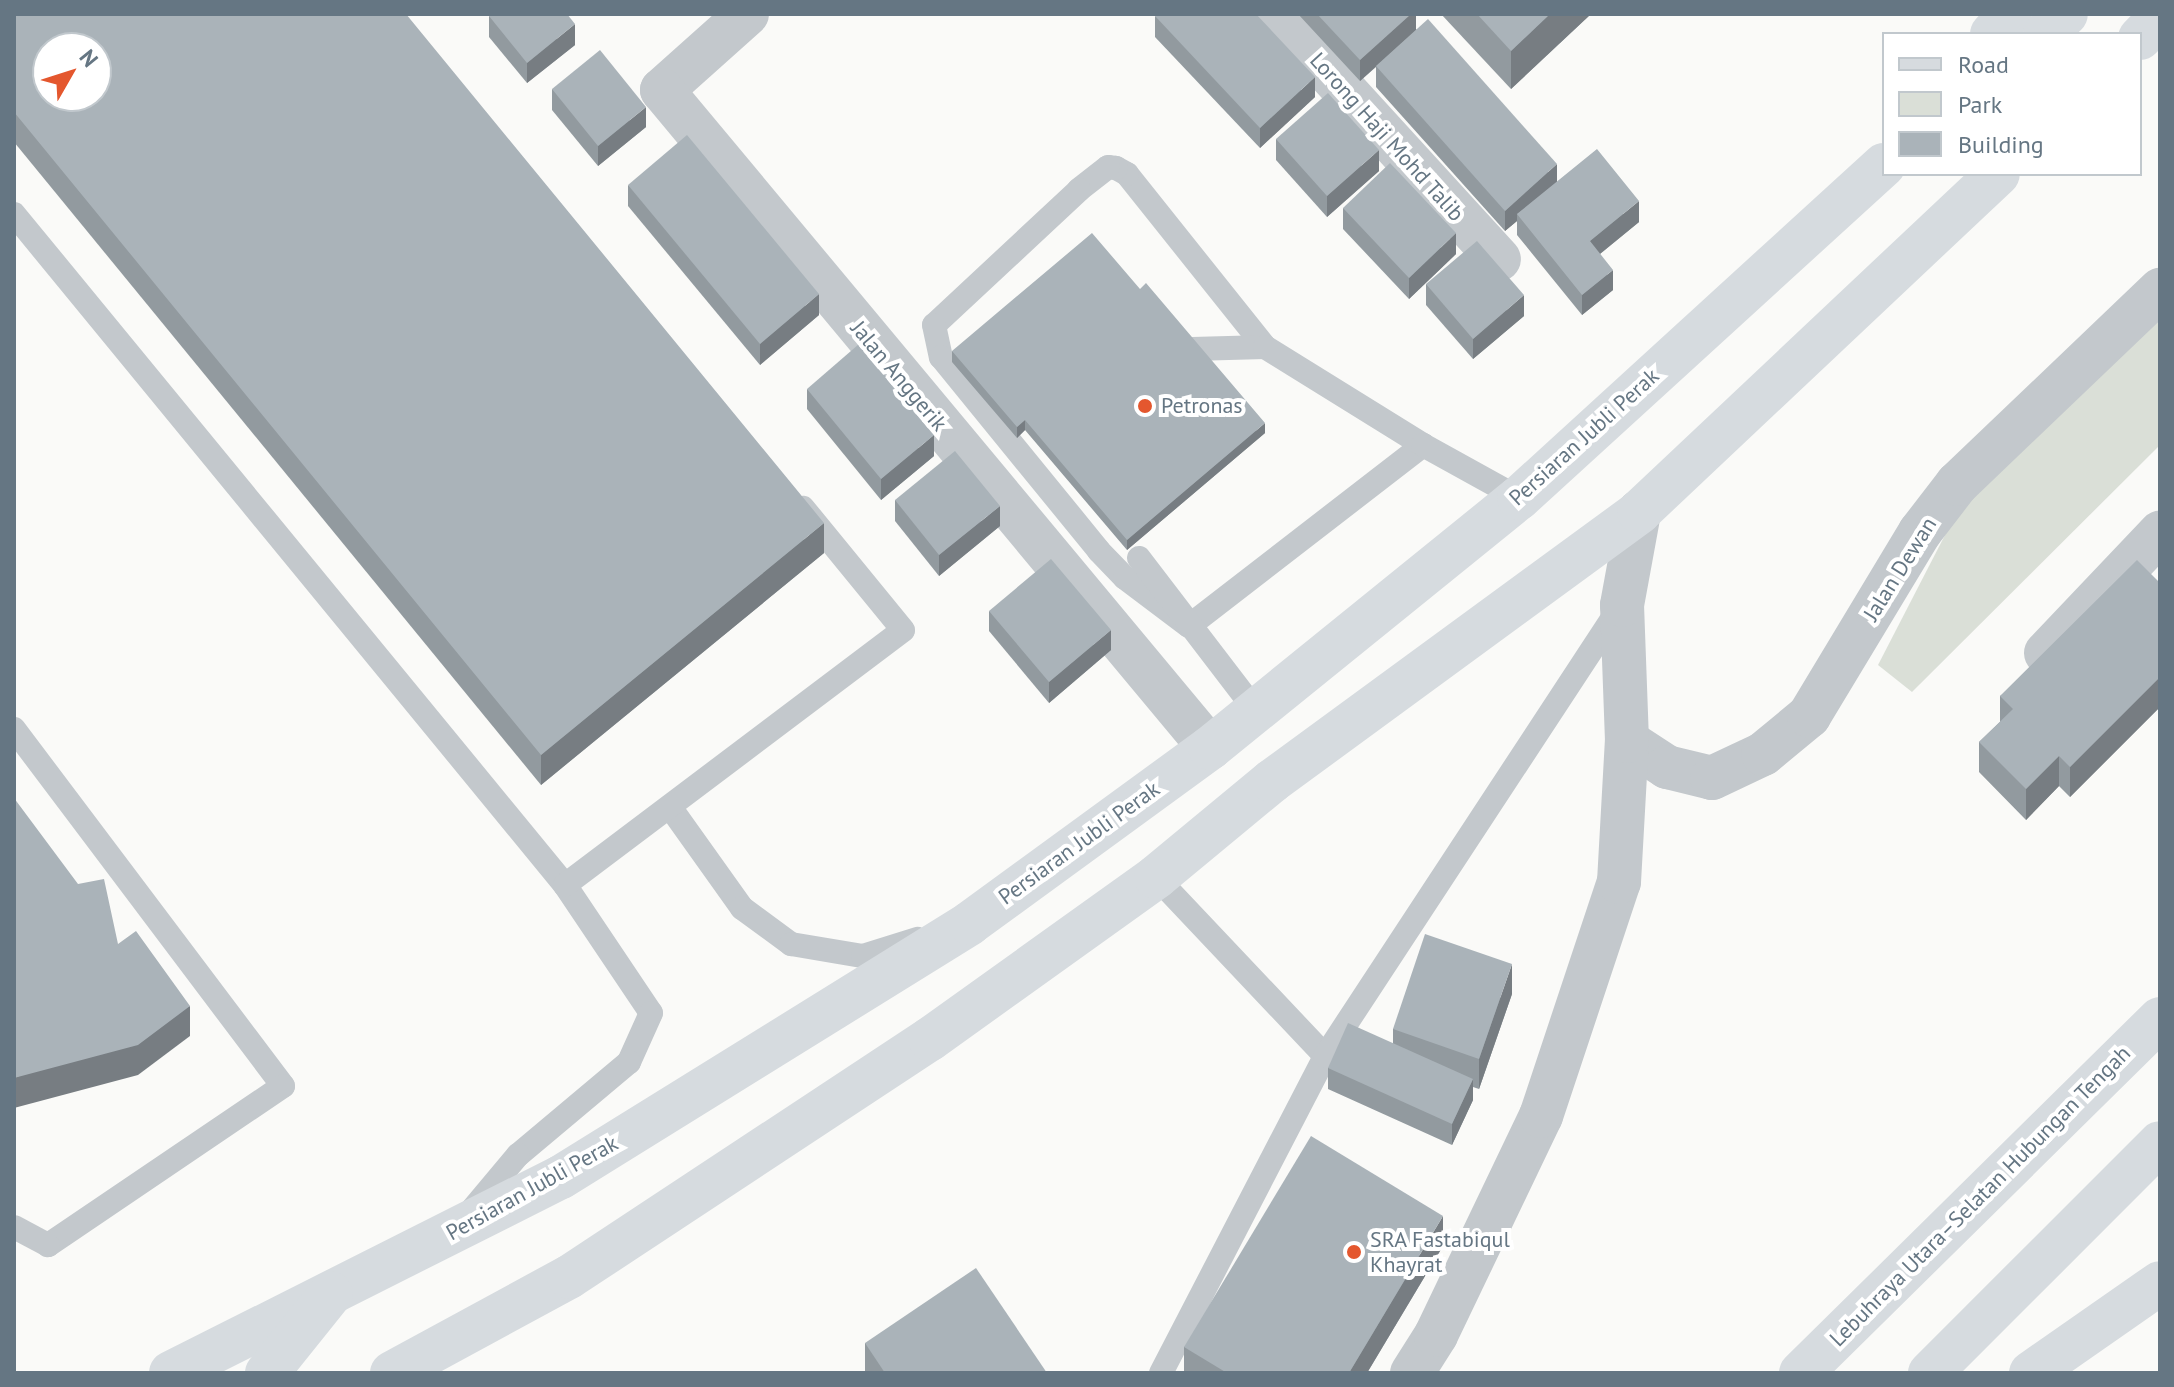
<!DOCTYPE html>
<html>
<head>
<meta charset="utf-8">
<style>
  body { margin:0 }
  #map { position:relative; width:2174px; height:1387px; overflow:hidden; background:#fafaf8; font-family:"PT Sans",sans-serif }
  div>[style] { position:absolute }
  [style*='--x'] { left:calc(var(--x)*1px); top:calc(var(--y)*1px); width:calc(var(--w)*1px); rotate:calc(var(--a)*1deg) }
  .green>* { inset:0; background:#dadfd7 }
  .lane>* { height:24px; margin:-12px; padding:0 12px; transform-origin:12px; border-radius:12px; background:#c3c8cc }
  .street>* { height:44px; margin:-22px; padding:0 22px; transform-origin:22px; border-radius:22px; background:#c3c8cc }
  .primary>* { height:44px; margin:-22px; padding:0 22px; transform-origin:22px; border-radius:22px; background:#d6dbdf }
  .highway>* { height:44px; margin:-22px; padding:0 22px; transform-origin:22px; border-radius:22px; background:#d6dbdf }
  .wall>* { inset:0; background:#929a9f }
  .shaded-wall>* { inset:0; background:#777d82 }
  .building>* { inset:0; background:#aab3b9 }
  .dots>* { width:22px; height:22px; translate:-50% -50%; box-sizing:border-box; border:4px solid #fff; border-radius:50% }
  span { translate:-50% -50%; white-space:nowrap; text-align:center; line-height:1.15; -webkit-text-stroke:8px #fff; paint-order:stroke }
  .street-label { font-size:22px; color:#657683 }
  .poi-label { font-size:22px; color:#657683 }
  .left { translate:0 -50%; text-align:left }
  .frame { position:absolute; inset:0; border:16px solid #657683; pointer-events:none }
  .legend { position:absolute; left:1882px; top:32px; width:260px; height:144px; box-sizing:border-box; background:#fff; border:2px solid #c1c8cd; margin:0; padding:10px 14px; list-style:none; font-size:24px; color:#657683 }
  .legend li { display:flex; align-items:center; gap:16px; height:40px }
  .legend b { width:40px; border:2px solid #c1c8cd }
  .north { position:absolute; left:32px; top:32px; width:80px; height:80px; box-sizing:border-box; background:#fff; border:2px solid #c1c8cd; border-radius:50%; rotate:51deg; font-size:22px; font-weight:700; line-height:32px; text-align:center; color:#657683 }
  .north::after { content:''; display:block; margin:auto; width:28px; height:36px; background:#e4572e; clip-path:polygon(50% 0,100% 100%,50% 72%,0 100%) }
</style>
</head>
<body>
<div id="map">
  <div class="green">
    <div style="clip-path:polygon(2160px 305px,2160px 445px,1912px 692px,1878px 665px,1961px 504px)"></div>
  </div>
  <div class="lane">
    <div style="--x:14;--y:214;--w:868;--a:50.61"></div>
    <div style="--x:565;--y:885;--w:154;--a:56.1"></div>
    <div style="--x:651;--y:1013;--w:54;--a:114.2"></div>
    <div style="--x:629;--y:1062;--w:145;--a:140"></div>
    <div style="--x:518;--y:1155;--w:73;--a:130"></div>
    <div style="--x:1265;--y:347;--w:221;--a:-128.6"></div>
    <div style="--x:1127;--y:174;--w:13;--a:-151"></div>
    <div style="--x:1116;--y:168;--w:8;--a:-173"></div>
    <div style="--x:1108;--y:167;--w:37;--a:142"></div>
    <div style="--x:1079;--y:190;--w:198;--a:137"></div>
    <div style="--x:934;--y:325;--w:33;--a:78"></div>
    <div style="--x:941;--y:357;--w:250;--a:50.8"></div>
    <div style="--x:1099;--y:551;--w:37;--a:46"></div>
    <div style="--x:1125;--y:578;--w:80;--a:36.9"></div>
    <div style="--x:1189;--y:626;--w:296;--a:-37.7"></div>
    <div style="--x:1192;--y:349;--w:73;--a:-1.6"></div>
    <div style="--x:1265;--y:347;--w:186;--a:31.8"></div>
    <div style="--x:1423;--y:445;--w:110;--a:28.9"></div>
    <div style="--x:1139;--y:558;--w:193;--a:52.6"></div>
    <div style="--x:14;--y:729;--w:447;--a:53"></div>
    <div style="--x:283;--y:1086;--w:284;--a:145.9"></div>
    <div style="--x:48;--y:1245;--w:38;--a:-152"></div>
    <div style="--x:670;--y:807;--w:124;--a:54.5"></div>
    <div style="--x:742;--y:908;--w:61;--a:36.3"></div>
    <div style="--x:791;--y:944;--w:73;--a:9.5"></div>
    <div style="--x:863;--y:956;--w:57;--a:-17.5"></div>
    <div style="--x:1156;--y:877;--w:246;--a:46.6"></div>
    <div style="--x:565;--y:885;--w:423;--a:-37"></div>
    <div style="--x:903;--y:630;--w:158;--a:-129.3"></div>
    <div style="--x:1161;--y:1373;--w:357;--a:-62.6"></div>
    <div style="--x:1325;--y:1056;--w:534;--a:-56.7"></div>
  </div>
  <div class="street">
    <div style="--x:747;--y:14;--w:114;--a:138.2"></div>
    <div style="--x:662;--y:90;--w:856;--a:50.21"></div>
    <div style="--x:1275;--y:14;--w:332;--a:47.6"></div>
    <div style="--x:2046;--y:653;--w:166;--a:-46.5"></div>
    <div style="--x:1627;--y:741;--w:48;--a:33"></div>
    <div style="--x:1667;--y:767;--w:46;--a:13.7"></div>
    <div style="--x:1712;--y:778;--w:56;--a:-25.2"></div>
    <div style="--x:1763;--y:754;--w:60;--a:-39.6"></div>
    <div style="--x:1809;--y:716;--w:215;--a:-58.9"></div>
    <div style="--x:1920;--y:532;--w:61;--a:-52.4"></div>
    <div style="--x:1957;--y:484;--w:281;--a:-43.7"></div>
    <div style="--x:1412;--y:1373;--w:45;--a:-57.7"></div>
    <div style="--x:1436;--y:1335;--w:243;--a:-64.4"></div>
    <div style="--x:1541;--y:1116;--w:247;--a:-71.6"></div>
    <div style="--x:1619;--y:882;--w:141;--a:-86.8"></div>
    <div style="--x:1627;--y:741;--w:136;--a:-92.1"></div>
    <div style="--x:1622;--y:605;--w:95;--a:-79.6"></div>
  </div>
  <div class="primary">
    <div style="--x:1992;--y:34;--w:27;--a:-48"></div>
    <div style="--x:2045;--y:34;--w:29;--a:-44"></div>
    <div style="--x:2140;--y:38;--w:29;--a:-46"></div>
    <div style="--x:171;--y:1373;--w:436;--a:-26.7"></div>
    <div style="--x:561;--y:1177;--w:481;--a:-31.8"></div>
    <div style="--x:970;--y:923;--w:297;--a:-36.1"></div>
    <div style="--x:1210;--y:748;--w:397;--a:-39"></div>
    <div style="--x:1519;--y:498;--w:494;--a:-42.4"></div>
    <div style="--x:392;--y:1373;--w:201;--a:-28.5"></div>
    <div style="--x:569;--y:1277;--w:432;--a:-33.4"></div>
    <div style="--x:930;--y:1039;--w:278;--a:-35.6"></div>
    <div style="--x:1156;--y:877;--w:151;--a:-39.6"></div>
    <div style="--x:1272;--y:781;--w:455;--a:-36.2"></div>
    <div style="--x:1639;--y:512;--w:493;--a:-43.3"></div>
  </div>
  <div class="highway">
    <div style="--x:267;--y:1373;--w:102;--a:-51.3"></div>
    <div style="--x:1801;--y:1373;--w:504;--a:-44.6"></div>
    <div style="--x:1930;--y:1373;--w:325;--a:-45"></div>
    <div style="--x:2031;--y:1373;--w:157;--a:-34.9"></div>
  </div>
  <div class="wall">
    <div style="clip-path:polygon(14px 14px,824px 553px,541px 785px,14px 142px)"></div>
    <div style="clip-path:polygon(1298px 14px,1416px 14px,1416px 29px,1557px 182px,1639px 222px,1600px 254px,1613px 290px,1582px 315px,1517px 235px,1517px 221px,1505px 231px,1376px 87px,1376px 67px,1360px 81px)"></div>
    <div style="clip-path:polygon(1441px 14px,1591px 14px,1511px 89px)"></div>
    <div style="clip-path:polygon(489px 16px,575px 45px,527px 83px,489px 37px)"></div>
    <div style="clip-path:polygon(1155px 16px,1315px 97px,1260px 148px,1155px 37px)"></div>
    <div style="clip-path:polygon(552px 89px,646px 127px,598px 166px,552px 110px)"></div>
    <div style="clip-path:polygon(1276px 139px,1379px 171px,1327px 217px,1276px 160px)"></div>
    <div style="clip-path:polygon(628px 185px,819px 315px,760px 365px,628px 206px)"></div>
    <div style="clip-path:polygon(1343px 208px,1456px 254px,1409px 299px,1343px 229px)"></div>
    <div style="clip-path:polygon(1426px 284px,1524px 316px,1473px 359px,1426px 305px)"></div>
    <div style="clip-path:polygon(952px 351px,1265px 433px,1127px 550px,1025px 430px,1017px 438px,952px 362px)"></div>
    <div style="clip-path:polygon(807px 389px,934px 456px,881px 500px,807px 409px)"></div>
    <div style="clip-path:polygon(895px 500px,1000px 526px,939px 576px,895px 521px)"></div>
    <div style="clip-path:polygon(2160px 583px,2160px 707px,2070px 797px,2059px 786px,2026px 820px,1979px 772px,1979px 742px,2000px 722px,2000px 696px)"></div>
    <div style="clip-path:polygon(989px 611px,1111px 650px,1049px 703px,989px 631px)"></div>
    <div style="clip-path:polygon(1512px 994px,1479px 1089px,1473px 1087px,1473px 1100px,1452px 1145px,1328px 1089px,1328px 1068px,1393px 1043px,1393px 1029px)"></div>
    <div style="clip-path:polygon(1443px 1246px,1367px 1373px,1184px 1373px,1184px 1347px)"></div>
    <div style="clip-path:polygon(865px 1343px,1047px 1373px,865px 1373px)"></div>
  </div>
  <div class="shaded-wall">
    <div style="clip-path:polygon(1411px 14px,1416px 14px,1416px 30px,1360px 81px,1360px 60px)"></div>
    <div style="clip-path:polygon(1550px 14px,1591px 14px,1511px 89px,1511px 51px)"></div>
    <div style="clip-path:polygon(575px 24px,575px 45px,527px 83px,527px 63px)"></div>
    <div style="clip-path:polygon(1315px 77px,1315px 97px,1260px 148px,1260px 128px)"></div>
    <div style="clip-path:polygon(646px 107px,646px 127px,598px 166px,598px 146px)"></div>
    <div style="clip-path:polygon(1379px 150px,1379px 171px,1327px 217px,1327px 196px)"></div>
    <div style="clip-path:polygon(1557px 164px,1557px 185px,1517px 214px,1517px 221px,1505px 231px,1505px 211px)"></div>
    <div style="clip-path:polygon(1639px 201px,1639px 222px,1590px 262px,1590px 241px)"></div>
    <div style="clip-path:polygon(1456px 233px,1456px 254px,1409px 299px,1409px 278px)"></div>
    <div style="clip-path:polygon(1613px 270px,1613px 290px,1582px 315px,1582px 295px)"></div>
    <div style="clip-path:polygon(819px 294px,819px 315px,760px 365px,760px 344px)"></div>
    <div style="clip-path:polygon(1524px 295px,1524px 316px,1473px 359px,1473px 339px)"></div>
    <div style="clip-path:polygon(1025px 420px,1025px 430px,1017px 438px,1017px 427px)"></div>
    <div style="clip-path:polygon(1265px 423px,1265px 433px,1127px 550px,1127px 540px)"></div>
    <div style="clip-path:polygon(934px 435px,934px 456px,881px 500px,881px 479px)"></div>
    <div style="clip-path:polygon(1000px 506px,1000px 526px,939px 576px,939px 555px)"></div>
    <div style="clip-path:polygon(824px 523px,824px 553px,541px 785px,541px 755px)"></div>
    <div style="clip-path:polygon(1111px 630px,1111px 650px,1049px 703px,1049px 682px)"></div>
    <div style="clip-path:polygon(2160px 677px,2160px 707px,2070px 797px,2070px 767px)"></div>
    <div style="clip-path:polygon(2059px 756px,2059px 786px,2026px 820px,2026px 789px)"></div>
    <div style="clip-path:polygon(1512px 964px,1512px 994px,1479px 1089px,1479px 1059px)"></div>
    <div style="clip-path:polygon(190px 1006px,190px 1036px,138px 1075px,14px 1108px,14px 1078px)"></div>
    <div style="clip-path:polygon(1473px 1079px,1473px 1100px,1452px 1145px,1452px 1124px)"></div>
    <div style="clip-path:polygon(1443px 1216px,1443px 1246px,1367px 1373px,1349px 1373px)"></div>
  </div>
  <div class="building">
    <div style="clip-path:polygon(evenodd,14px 14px,406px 14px,824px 523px,541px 755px,14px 112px,14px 14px,48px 48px,96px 48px,96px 96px,48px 96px,48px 48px)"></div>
    <div style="clip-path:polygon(491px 14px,567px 14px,575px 24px,527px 63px,489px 16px)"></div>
    <div style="clip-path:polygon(1157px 14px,1256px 14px,1315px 77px,1260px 128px,1155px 16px)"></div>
    <div style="clip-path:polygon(1317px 14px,1411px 14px,1360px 60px)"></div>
    <div style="clip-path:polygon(1477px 14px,1550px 14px,1511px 51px)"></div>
    <div style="clip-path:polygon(1428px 19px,1557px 164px,1505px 211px,1376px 66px)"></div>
    <div style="clip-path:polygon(600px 50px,646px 107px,598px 146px,552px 89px)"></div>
    <div style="clip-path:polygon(1328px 93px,1379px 150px,1327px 196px,1276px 139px)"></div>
    <div style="clip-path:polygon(687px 135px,819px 294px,760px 344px,628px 185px)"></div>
    <div style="clip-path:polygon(1597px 149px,1639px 201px,1590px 241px,1613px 270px,1582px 295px,1517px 214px)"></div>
    <div style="clip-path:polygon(1390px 163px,1456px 233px,1409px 278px,1343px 208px)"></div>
    <div style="clip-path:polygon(1092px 233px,1140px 289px,1146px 283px,1265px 423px,1127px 540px,1025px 420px,1017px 427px,952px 351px)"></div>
    <div style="clip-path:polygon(1477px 241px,1524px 295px,1473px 339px,1426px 284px)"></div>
    <div style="clip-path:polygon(859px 344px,934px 435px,881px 479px,807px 389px)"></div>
    <div style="clip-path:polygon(955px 451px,1000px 506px,939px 555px,895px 500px)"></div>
    <div style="clip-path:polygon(1051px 559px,1111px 630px,1049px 682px,989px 611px)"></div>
    <div style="clip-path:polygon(2137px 560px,2160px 583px,2160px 677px,2070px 767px,2059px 756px,2026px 789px,1979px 742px,2013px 709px,2000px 696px)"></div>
    <div style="clip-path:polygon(14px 798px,78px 884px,104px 879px,118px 944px,136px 931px,190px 1006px,138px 1045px,14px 1078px)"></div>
    <div style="clip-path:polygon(1425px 934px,1512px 964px,1479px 1059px,1393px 1029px)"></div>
    <div style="clip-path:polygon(1348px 1023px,1473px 1079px,1452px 1124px,1328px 1068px)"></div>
    <div style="clip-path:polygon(1311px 1136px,1443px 1216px,1349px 1373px,1227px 1373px,1184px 1347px)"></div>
    <div style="clip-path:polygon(976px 1268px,1047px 1373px,885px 1373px,865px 1343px)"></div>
  </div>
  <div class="dots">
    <div style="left:1145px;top:406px;background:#e4572e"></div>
    <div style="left:1354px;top:1252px;background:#e4572e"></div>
  </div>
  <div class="street-label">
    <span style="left:1387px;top:137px;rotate:48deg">Lorong Haji Mohd Talib</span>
    <span style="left:899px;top:376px;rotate:50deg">Jalan Anggerik</span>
    <span style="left:1584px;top:437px;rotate:-42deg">Persiaran Jubli Perak</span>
    <span style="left:1900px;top:569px;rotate:-58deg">Jalan Dewan</span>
    <span style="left:1079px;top:843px;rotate:-36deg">Persiaran Jubli Perak</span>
    <span style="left:532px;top:1188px;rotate:-29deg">Persiaran Jubli Perak</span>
    <span style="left:1980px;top:1196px;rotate:-45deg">Lebuhraya Utara–Selatan Hubungan Tengah</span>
  </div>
  <div class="poi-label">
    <span class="left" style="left:1161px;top:406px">Petronas</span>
    <span class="left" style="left:1370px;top:1252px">SRA Fastabiqul<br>Khayrat</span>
  </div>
  <div class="frame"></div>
  <ul class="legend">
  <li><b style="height:10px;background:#d6dbdf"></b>Road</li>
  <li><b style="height:22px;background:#dadfd7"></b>Park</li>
  <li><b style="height:22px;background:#aab3b9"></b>Building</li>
  </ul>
  <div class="north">N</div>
</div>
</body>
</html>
